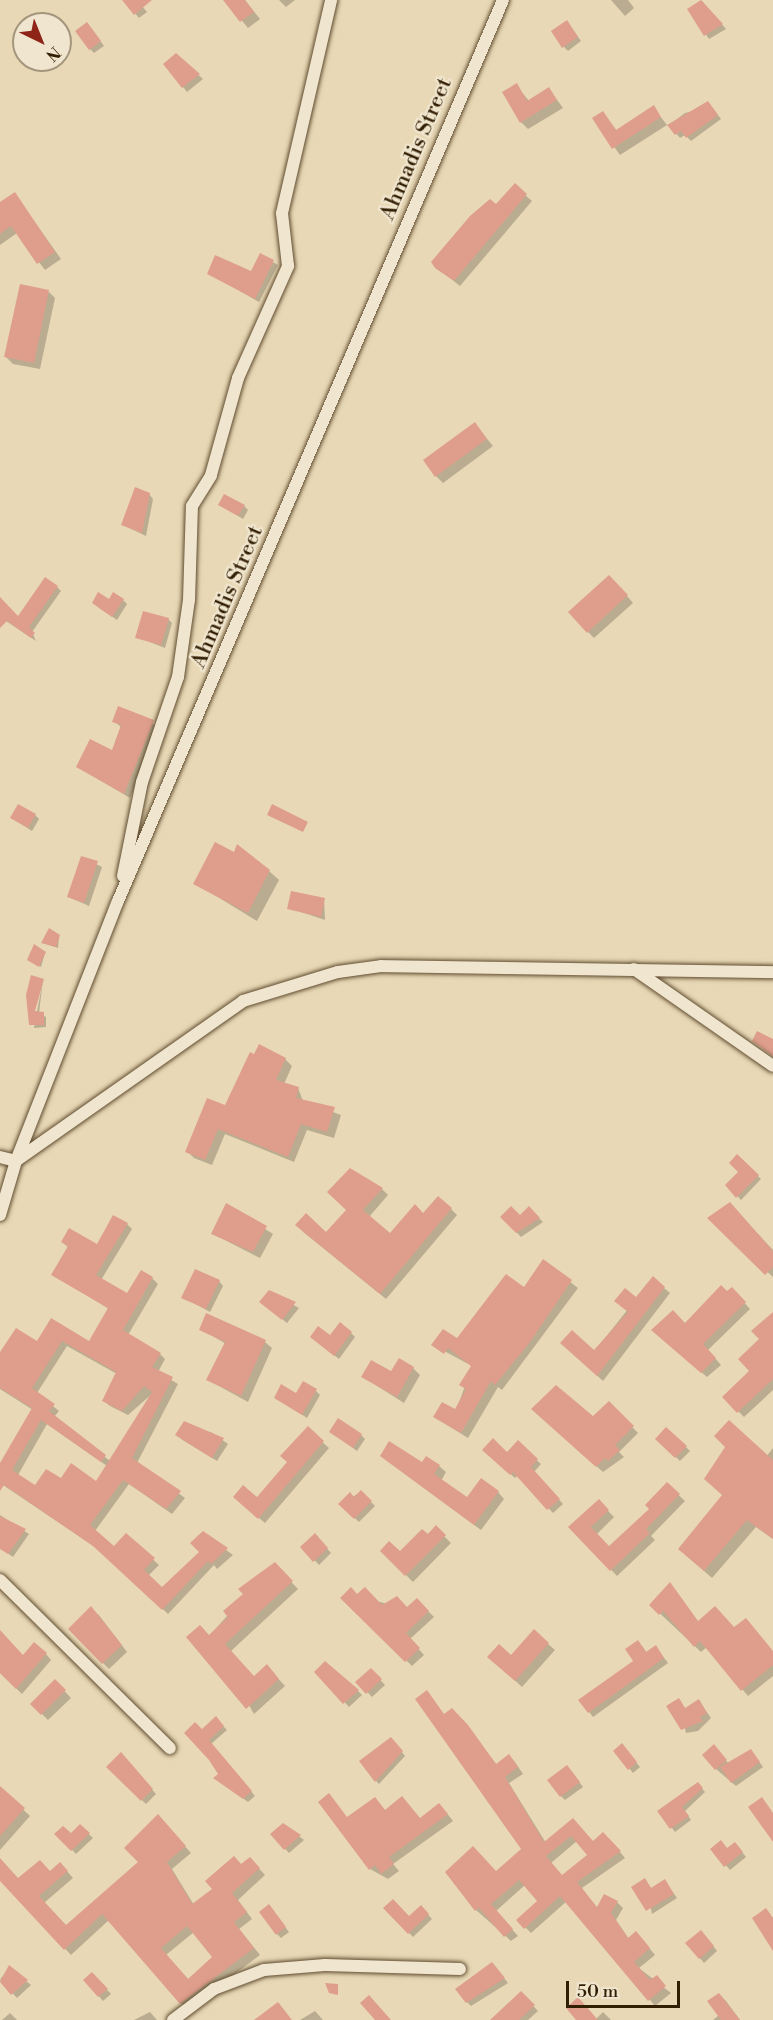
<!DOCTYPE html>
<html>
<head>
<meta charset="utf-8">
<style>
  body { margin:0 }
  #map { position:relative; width:773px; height:2020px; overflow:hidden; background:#e8d8b5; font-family:"Libre Bodoni",serif }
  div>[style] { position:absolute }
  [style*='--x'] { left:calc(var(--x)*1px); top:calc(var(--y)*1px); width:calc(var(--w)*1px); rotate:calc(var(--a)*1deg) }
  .shadow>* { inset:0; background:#0003 }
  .building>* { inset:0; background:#df9e8c }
  .roads { filter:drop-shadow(0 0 2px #604c30) drop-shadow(0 0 2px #604c30) }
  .street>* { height:12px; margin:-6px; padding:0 6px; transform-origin:6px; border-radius:6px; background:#f0e6cf }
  span { translate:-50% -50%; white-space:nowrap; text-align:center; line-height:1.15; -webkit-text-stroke:4.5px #f0e6cf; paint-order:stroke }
  .street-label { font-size:22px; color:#321e03 }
  .north { position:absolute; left:12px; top:12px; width:60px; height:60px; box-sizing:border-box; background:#f0e6cf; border:2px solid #a4967d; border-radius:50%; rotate:137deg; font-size:16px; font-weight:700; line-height:24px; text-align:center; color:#321e03 }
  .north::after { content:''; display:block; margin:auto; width:21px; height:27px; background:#8f2418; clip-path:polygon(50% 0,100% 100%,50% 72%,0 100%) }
  .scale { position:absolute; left:566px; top:1981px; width:114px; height:27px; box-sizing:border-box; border:3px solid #321e03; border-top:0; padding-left:8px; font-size:18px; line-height:21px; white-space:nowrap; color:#321e03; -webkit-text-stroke:4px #f0e6cf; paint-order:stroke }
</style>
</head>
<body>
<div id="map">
  <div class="shadow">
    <div style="clip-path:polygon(124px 0,137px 0,147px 12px,139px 18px)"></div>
    <div style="clip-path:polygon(225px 0,245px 0,260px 19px,248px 28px)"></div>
    <div style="clip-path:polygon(279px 0,295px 0,286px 7px)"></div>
    <div style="clip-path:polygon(611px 0,628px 0,634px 8px,625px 16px)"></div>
    <div style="clip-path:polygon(702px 1px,726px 29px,709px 39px,689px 9px)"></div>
    <div style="clip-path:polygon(571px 27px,581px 41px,568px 51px,564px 47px)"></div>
    <div style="clip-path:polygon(91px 28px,104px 46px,94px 53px,90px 49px)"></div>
    <div style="clip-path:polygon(176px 55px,203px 79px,187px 92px,165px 64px)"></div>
    <div style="clip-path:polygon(516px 85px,529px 101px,549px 89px,563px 108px,528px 129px,521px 122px)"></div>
    <div style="clip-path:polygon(653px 107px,667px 125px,620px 155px,594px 119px,603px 113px,617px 131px)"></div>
    <div style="clip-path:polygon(712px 107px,721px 119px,691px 141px,685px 135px,680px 138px,669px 125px,685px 113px)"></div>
    <div style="clip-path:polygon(515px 186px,532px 201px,460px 286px,436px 267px)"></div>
    <div style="clip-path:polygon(15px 194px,61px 259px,45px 270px,17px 233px,0 245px,0 204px)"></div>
    <div style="clip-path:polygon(260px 255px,278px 265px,259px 302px,208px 273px,251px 273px)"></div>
    <div style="clip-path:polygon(49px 292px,55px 298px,40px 369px,13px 364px,6px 357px)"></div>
    <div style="clip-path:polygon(475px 424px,493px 446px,443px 483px,436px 476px)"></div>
    <div style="clip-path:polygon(149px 494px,153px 499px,146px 536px,123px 525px)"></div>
    <div style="clip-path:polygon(220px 505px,244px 506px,248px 510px,243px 519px)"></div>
    <div style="clip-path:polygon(616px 583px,633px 603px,594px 638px,588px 632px)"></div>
    <div style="clip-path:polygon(57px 587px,61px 591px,32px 632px,36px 641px,0 617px,0 605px,19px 619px)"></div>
    <div style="clip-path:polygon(123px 600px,127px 604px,117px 620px,98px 607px)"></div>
    <div style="clip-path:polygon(168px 619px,172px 623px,165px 648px,137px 637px)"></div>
    <div style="clip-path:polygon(119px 708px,159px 727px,130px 798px,78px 767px,112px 752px,122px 728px,114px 721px)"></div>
    <div style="clip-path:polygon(35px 815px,39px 819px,32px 831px,12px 818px)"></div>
    <div style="clip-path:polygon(82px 857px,102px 867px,89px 906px,69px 897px)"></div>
    <div style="clip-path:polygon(269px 871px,279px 880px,257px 921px,195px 883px)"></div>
    <div style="clip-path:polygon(324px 900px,325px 920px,289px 908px)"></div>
    <div style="clip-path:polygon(59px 937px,58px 948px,43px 943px)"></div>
    <div style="clip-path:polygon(45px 953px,41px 967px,30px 961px)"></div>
    <div style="clip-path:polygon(43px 980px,39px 1013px,46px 1017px,46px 1027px,34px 1028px)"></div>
    <div style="clip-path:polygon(285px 1059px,292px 1066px,284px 1084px,298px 1088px,303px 1101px,341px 1115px,334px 1138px,307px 1130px,294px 1162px,225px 1134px,212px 1165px,194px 1158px,187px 1151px)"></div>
    <div style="clip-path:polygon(737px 1156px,761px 1179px,741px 1200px,727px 1185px,740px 1172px)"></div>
    <div style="clip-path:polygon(382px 1189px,388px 1195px,369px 1217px,390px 1235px,424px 1215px,451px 1209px,457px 1215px,386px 1299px,302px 1231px,326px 1234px)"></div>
    <div style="clip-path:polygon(730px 1204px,773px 1250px,773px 1277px,709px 1218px)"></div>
    <div style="clip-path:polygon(227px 1205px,273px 1234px,260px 1258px,213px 1234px)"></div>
    <div style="clip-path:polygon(529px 1208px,543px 1222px,521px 1237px,502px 1217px,520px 1217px)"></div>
    <div style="clip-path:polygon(evenodd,127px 1224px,132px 1229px,101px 1280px,128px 1295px,152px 1278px,158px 1284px,128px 1335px,160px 1354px,165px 1359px,158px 1372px,178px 1384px,137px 1463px,185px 1498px,172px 1514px,129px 1484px,95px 1531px,114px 1548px,126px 1535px,159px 1565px,148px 1576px,162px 1590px,201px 1552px,203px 1533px,233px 1555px,217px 1569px,214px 1565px,168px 1614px,101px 1551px,0 1483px,0 1468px,33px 1410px,0 1389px,0 1358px,37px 1343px,51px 1320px,90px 1344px,109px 1309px,53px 1274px,69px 1248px,62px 1242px,98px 1246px,127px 1224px,67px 1346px,117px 1374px,104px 1401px,110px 1406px,128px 1415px,153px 1393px,110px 1461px,54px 1417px,59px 1411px,37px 1393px,67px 1346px,127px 1224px,47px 1424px,107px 1466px,96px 1483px,61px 1480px,36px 1487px,18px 1475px,47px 1424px)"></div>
    <div style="clip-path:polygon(543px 1261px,578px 1288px,502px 1390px,498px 1387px,468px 1438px,434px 1417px,456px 1411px,472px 1366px,433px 1345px,457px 1340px,524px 1289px)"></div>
    <div style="clip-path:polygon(219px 1281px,223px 1286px,210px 1312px,183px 1297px)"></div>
    <div style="clip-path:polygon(664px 1288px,670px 1293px,603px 1381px,562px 1343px,594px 1352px,636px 1299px)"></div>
    <div style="clip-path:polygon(732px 1289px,750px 1309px,708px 1350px,721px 1365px,707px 1377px,658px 1335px,685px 1325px)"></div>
    <div style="clip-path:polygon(269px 1292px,299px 1308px,287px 1323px,266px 1306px)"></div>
    <div style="clip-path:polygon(773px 1318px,773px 1390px,744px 1417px,724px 1397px,752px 1371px)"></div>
    <div style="clip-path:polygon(201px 1329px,265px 1342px,272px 1348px,248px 1402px,208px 1380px,226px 1344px)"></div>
    <div style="clip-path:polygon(351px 1333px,355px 1337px,339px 1359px,316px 1341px)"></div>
    <div style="clip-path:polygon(413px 1368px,420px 1375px,404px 1403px,363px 1377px)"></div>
    <div style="clip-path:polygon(316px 1391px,320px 1395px,307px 1418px,275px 1397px)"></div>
    <div style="clip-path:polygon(609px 1403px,638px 1433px,619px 1452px,624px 1457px,603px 1472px,539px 1415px,593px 1418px)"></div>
    <div style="clip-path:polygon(308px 1429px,329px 1448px,265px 1523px,241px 1503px,257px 1499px,289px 1462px)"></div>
    <div style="clip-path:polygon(667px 1429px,690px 1451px,680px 1461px,657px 1439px)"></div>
    <div style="clip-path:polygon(211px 1432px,228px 1444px,217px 1461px,181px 1439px,207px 1438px)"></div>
    <div style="clip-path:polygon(331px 1432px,361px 1435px,365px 1439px,357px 1451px)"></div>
    <div style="clip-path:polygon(518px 1443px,541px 1464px,534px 1472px,563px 1504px,553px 1513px,518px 1475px,515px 1478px,484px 1450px,507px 1454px)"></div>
    <div style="clip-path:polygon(773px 1448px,773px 1539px,756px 1527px,712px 1578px,688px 1557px)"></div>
    <div style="clip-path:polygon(381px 1456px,439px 1466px,446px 1472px,441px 1481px,467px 1500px,498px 1492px,504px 1499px,481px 1530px)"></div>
    <div style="clip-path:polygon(667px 1484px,685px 1501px,651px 1536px,655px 1540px,617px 1576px,571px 1527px,598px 1501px,614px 1517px,596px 1535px,609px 1548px,651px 1509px)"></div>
    <div style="clip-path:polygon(361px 1492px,375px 1506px,359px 1522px,340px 1504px)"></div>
    <div style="clip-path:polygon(0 1515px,29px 1534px,13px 1557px,0 1548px)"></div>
    <div style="clip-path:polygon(436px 1528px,451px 1543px,413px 1582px,382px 1551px,400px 1553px)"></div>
    <div style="clip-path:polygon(315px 1535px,331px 1553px,319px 1565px,302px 1547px)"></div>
    <div style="clip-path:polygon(274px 1564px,298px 1589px,231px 1651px,254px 1678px,273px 1673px,285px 1686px,254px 1714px,209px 1636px)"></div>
    <div style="clip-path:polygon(670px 1585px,698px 1623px,734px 1629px,773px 1652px,773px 1676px,748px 1696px,707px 1647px,701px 1652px,651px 1605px)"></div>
    <div style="clip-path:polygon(357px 1596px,407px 1609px,417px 1600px,434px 1617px,410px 1639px,424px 1655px,412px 1666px,343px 1598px)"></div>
    <div style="clip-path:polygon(98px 1614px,127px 1652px,109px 1669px,70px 1630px)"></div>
    <div style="clip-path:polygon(0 1637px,23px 1657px,46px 1654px,51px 1660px,22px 1694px,0 1673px)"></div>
    <div style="clip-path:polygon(548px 1644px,555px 1650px,522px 1687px,496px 1663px)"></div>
    <div style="clip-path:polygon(642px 1646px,647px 1653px,656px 1647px,668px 1663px,593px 1717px,580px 1700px,635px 1662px)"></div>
    <div style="clip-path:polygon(371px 1670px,385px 1685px,372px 1697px,358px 1682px)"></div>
    <div style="clip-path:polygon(316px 1672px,358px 1691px,362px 1695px,349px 1707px)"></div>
    <div style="clip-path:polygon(55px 1681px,71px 1698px,48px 1720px,32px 1704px)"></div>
    <div style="clip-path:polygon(679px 1700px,686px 1710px,699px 1701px,711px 1718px,698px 1731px,686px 1733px)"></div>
    <div style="clip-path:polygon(evenodd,451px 1710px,497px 1765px,509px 1756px,515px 1762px,523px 1774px,509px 1783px,546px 1843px,573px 1820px,593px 1842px,609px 1839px,625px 1858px,582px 1888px,597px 1909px,617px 1902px,623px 1908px,616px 1920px,629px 1939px,642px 1939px,655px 1955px,639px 1968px,671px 1993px,655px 2006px,567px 1901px,531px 1933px,518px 1920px,539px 1901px,525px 1885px,496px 1911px,518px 1936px,511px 1941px,476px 1910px,447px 1872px,496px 1873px,523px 1849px,445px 1715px,451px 1710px,577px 1841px,589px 1855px,563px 1877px,551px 1863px,577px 1841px)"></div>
    <div style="clip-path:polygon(216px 1719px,227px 1730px,211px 1744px,255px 1796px,248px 1802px,215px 1778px,220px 1774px,202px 1731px)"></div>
    <div style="clip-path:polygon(395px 1743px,405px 1756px,379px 1784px,376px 1781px)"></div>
    <div style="clip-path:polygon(626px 1750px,640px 1767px,633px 1773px,629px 1768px)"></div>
    <div style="clip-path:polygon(718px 1751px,729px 1764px,755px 1756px,763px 1767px,736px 1786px,716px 1769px)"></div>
    <div style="clip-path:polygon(125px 1759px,156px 1794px,146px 1804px,108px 1767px)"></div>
    <div style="clip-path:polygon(571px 1771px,583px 1787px,565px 1800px,561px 1796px)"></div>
    <div style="clip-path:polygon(698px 1784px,705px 1792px,685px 1811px,691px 1820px,675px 1832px,659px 1811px)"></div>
    <div style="clip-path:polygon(0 1788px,30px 1816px,0 1850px)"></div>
    <div style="clip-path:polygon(375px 1799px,386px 1811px,421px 1820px,445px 1811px,453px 1821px,393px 1864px,399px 1871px,388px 1879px,370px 1869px,348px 1818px)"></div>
    <div style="clip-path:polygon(evenodd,164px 1823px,191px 1853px,172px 1869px,194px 1905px,250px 1859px,265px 1875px,238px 1900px,252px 1919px,239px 1929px,260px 1955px,187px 2010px,109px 1920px,71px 1955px,0 1878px,0 1859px,18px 1880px,66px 1870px,73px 1878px,44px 1903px,66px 1927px,140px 1863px,164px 1823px,194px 1932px,215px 1957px,189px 1980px,166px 1955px,194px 1932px)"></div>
    <div style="clip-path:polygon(284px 1825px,304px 1840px,289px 1853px,272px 1835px)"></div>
    <div style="clip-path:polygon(80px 1826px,93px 1838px,76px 1854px,57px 1834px,71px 1835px)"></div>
    <div style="clip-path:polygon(739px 1848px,746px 1857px,730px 1870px,712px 1849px)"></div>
    <div style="clip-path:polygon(645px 1880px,652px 1889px,665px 1881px,677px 1898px,652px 1914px)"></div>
    <div style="clip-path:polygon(421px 1907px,432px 1919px,413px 1937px,385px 1908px,409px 1918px)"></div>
    <div style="clip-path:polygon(273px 1911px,289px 1932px,281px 1938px,277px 1934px)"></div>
    <div style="clip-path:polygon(705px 1936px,717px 1951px,704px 1963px,687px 1943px)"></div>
    <div style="clip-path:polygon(9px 1967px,31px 1985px,17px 1998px,0 1980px)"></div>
    <div style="clip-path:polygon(496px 1968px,508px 1983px,471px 2006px,467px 2002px)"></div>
    <div style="clip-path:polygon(96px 1978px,111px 1994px,103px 2001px,85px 1980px)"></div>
    <div style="clip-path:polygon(521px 1993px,538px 2011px,528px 2020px,492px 2020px)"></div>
    <div style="clip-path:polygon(719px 1994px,726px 2001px,740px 2020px,713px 2020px,719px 2015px)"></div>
    <div style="clip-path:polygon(315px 2011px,323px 2020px,300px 2020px)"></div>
    <div style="clip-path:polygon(150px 2012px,157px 2020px,134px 2020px)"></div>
    <div style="clip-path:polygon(603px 2012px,611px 2020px,578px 2020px,596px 2019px)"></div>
    <div style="clip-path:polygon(10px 2013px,17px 2020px,2px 2020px)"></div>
  </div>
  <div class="building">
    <div style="clip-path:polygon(122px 0,152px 0,134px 15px)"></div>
    <div style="clip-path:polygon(223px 0,245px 0,254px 12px,240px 22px)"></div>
    <div style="clip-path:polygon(701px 0,723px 24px,704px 36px,687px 9px)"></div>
    <div style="clip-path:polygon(567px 20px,578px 37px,562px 48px,551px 31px)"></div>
    <div style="clip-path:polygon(87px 22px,101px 41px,89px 50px,75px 31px)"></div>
    <div style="clip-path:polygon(176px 53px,200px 74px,182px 88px,163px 64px)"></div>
    <div style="clip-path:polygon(517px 83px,527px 101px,549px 87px,557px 100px,520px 123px,502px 92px)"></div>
    <div style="clip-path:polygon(708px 101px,718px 115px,686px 138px,681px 131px,675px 135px,667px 125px)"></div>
    <div style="clip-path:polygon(654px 105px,661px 117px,612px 149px,592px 118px,603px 111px,616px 130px)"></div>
    <div style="clip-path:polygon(515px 183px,527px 194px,454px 281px,435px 268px,431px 262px,470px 216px,490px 199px,496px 204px)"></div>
    <div style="clip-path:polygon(15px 192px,55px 252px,37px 264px,11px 226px,0 234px,0 202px)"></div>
    <div style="clip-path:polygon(260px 253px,274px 260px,255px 299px,207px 274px,215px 255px,251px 271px)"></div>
    <div style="clip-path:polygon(20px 284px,49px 290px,34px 363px,4px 357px)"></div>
    <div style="clip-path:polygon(475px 422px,487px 439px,435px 477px,423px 460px)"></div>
    <div style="clip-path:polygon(135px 487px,150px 493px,142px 533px,121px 525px)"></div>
    <div style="clip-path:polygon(224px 494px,245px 505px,238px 516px,218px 505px)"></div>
    <div style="clip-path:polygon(609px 575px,628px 595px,587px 633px,568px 612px)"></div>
    <div style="clip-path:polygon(45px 577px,58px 586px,29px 627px,35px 633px,31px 638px,7px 621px,0 628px,0 597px,18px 616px)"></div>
    <div style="clip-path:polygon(98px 592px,109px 599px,113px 592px,124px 599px,112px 617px,92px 603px)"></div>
    <div style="clip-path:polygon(143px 611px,169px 618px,161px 645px,135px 638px)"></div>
    <div style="clip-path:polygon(118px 706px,154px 720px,124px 794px,76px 767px,90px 739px,112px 750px,121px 725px,112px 722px)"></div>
    <div style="clip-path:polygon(18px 804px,36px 814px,28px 828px,10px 818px)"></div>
    <div style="clip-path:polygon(272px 804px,308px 822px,303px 832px,267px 815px)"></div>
    <div style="clip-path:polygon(215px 842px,234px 852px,237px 844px,270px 870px,248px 913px,193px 884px)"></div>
    <div style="clip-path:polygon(81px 856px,98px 861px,84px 903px,67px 897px)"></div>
    <div style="clip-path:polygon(291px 891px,325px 898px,321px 917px,287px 909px)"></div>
    <div style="clip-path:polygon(49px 928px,60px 935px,56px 947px,41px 943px)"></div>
    <div style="clip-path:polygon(34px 944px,46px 952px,39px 967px,27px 960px)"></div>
    <div style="clip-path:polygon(31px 975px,44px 979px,35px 1011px,44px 1012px,44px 1025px,29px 1025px,26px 995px)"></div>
    <div style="clip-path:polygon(757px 1031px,773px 1039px,773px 1056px,752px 1041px)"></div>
    <div style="clip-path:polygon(259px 1044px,286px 1058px,276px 1080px,299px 1087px,296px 1098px,335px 1107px,327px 1132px,301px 1124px,288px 1157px,218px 1129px,205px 1160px,185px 1152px,207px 1098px,225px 1105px,250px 1052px,254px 1054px)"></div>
    <div style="clip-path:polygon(737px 1154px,759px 1175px,736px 1198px,725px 1185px,738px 1172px,729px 1163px)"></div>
    <div style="clip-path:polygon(350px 1168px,383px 1188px,363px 1210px,390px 1233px,415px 1204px,423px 1213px,438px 1196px,452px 1208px,380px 1294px,295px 1225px,306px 1213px,326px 1232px,346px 1210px,327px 1192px)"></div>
    <div style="clip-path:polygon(730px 1202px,773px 1251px,773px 1267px,765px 1275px,707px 1218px)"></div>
    <div style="clip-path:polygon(226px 1203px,267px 1226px,253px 1252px,211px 1234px)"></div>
    <div style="clip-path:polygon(511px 1206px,520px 1215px,529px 1206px,540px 1218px,516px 1233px,500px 1217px)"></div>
    <div style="clip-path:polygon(evenodd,113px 1215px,128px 1223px,96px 1275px,127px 1293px,141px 1270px,153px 1277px,123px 1330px,161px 1353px,152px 1367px,173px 1377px,132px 1458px,181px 1491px,166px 1509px,123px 1480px,90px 1525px,114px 1546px,126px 1533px,155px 1558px,144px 1570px,162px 1587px,199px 1552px,190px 1543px,203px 1531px,228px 1548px,211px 1564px,208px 1561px,162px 1610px,93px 1546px,4px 1485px,0 1491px,0 1463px,32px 1408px,0 1388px,0 1352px,16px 1328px,37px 1341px,51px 1318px,89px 1341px,108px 1308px,51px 1275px,68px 1246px,61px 1242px,69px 1228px,97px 1244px,113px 1215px,62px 1341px,116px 1372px,102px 1401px,122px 1411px,144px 1386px,152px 1392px,96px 1481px,71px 1463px,61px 1478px,46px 1469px,35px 1485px,12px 1470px,41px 1420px,101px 1462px,106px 1455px,49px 1411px,55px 1404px,32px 1388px,62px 1341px)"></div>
    <div style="clip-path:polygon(543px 1259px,572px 1280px,530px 1342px,495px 1385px,491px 1381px,461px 1433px,433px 1417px,442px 1402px,455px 1409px,466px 1389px,459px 1385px,471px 1366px,448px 1348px,444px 1354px,431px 1345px,443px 1329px,457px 1338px,506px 1274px,524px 1287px)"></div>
    <div style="clip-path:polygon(195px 1269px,220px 1280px,206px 1309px,181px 1298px)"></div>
    <div style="clip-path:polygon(653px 1276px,665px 1287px,597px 1376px,560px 1343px,572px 1330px,594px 1350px,628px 1312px,614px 1301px,625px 1288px,636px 1297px)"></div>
    <div style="clip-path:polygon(721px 1285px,727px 1291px,732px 1287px,746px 1302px,703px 1344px,716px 1358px,701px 1373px,651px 1330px,673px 1310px,685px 1323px)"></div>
    <div style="clip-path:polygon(269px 1290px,296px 1302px,282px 1320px,259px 1302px)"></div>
    <div style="clip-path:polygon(773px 1312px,773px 1379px,737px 1413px,722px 1397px,749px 1371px,738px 1359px,759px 1339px,751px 1331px)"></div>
    <div style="clip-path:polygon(206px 1313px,266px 1340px,241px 1396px,206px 1380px,225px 1342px,199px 1330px)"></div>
    <div style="clip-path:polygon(340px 1322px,352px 1332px,334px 1356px,310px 1337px,318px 1326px,330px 1335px)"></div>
    <div style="clip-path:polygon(399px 1358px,414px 1367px,397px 1397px,361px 1377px,371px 1360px,391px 1371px)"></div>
    <div style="clip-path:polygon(303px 1381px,317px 1389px,302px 1415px,274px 1398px,281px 1384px,296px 1393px)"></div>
    <div style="clip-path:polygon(556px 1385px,593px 1416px,609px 1401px,634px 1426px,615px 1445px,620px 1450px,608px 1461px,605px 1458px,596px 1467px,531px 1409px)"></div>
    <div style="clip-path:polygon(338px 1418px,362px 1434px,353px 1448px,329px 1432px)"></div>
    <div style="clip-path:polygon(729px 1420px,773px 1460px,773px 1539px,747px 1520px,704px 1571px,678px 1549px,722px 1495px,704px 1479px,725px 1447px,714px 1436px)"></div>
    <div style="clip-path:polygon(184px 1421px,224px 1438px,212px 1458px,175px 1435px)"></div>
    <div style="clip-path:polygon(308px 1426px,324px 1441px,258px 1519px,233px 1497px,243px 1485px,257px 1497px,287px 1462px,280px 1456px)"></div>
    <div style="clip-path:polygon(666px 1427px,687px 1446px,675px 1458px,655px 1439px)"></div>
    <div style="clip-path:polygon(493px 1438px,507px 1452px,518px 1440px,538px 1459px,531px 1467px,560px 1499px,547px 1510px,513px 1472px,510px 1475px,482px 1450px)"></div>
    <div style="clip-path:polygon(389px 1441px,422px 1462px,426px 1456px,440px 1465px,434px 1474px,467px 1497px,481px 1478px,499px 1491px,474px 1525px,380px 1456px)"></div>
    <div style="clip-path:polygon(667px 1482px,680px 1494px,646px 1529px,650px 1533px,610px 1571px,568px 1527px,599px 1499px,609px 1510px,591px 1527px,609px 1546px,649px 1509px,645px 1505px)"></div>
    <div style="clip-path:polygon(361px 1490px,372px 1501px,354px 1519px,338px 1504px,350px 1492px,354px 1497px)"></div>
    <div style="clip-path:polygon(0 1516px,26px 1529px,8px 1554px,0 1549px)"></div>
    <div style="clip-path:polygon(436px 1525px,446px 1535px,405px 1576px,380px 1551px,389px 1541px,400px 1551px,422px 1529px,428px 1534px)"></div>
    <div style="clip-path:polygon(315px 1533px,328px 1548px,313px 1562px,300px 1547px)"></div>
    <div style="clip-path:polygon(275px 1562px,293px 1581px,225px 1644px,254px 1676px,267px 1664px,279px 1679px,246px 1709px,186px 1637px,200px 1625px,209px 1635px,228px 1617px,223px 1611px,243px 1594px,238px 1589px)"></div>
    <div style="clip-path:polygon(670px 1582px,698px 1621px,715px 1606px,734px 1627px,746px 1618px,773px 1651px,773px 1665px,741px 1691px,700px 1641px,694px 1647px,663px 1611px,659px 1615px,649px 1605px)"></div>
    <div style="clip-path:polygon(351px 1587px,357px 1594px,365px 1587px,382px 1605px,397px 1596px,407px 1607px,417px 1598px,429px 1611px,406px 1633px,420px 1648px,405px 1662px,340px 1598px)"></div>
    <div style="clip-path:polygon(91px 1606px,122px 1645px,102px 1664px,68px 1629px)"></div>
    <div style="clip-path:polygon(534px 1629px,549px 1643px,515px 1681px,487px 1657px,499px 1644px,511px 1655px)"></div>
    <div style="clip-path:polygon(0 1630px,23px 1655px,34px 1642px,47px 1653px,16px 1689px,0 1673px)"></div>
    <div style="clip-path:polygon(638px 1640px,646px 1652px,656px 1645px,664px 1658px,588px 1713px,578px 1700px,633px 1661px,625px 1649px)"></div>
    <div style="clip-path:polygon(325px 1661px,359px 1690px,343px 1704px,314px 1672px)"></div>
    <div style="clip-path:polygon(371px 1668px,382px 1679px,366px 1694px,355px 1682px)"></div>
    <div style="clip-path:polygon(55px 1679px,66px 1690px,41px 1715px,30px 1704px)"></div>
    <div style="clip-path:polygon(evenodd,427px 1690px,444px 1714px,452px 1708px,468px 1725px,496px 1764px,509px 1754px,518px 1767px,505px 1777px,544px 1842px,573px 1818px,593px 1841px,603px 1832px,621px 1851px,577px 1882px,597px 1907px,604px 1894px,618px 1901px,611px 1913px,628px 1938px,636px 1931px,650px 1948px,634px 1962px,650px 1980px,657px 1975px,666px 1986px,648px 2001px,560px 1896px,524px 1929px,516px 1920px,537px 1901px,519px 1880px,491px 1904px,513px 1929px,504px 1937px,479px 1908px,475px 1911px,445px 1872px,473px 1846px,496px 1871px,521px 1849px,415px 1699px,427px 1690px,571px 1836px,587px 1855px,562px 1875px,546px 1856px,571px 1836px)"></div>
    <div style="clip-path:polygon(679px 1698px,685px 1708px,699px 1699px,707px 1713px,700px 1717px,703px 1721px,681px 1730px,666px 1706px)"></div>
    <div style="clip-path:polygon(216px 1716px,224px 1726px,209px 1740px,252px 1791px,243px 1799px,213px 1778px,218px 1774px,209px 1760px,184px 1733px,195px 1722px,202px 1729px)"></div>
    <div style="clip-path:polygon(391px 1737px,403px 1751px,375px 1782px,359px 1761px)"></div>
    <div style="clip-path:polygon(622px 1743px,637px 1762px,628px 1770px,613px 1751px)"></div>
    <div style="clip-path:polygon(714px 1744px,727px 1760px,715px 1770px,702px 1755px)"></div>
    <div style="clip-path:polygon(751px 1749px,760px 1762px,731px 1783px,720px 1767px)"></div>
    <div style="clip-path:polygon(121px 1752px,153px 1789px,141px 1801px,106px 1767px)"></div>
    <div style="clip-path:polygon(567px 1765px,580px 1782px,560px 1797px,547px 1780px)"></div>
    <div style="clip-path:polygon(698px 1782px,703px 1788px,682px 1807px,689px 1816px,670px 1829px,657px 1811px)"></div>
    <div style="clip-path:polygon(0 1786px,25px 1808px,0 1836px)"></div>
    <div style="clip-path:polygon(329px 1793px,347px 1817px,375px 1797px,385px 1810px,402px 1796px,420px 1818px,439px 1803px,448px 1814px,389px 1857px,394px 1864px,381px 1874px,375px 1865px,369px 1870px,318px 1802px)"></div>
    <div style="clip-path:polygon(762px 1797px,773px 1813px,773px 1842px,748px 1807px)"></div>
    <div style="clip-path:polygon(evenodd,158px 1814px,186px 1846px,167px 1862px,192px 1904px,212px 1889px,205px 1881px,234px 1856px,241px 1864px,250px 1857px,260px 1868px,232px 1893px,247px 1912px,234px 1922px,254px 1948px,180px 2004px,102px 1914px,64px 1950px,0 1881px,0 1858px,18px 1878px,40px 1860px,50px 1871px,60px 1862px,68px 1871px,39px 1896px,66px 1925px,138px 1862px,124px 1848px,158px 1814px,187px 1926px,212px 1957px,188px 1979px,161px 1948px,187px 1926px)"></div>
    <div style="clip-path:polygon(283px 1823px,301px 1835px,284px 1850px,270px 1834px)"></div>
    <div style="clip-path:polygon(80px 1824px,90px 1833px,71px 1851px,54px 1834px,63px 1826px,71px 1833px)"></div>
    <div style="clip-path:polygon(721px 1840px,727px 1848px,735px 1842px,743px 1852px,724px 1867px,710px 1849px)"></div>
    <div style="clip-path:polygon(645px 1878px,651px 1888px,665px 1879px,674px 1894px,646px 1911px,631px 1887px)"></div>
    <div style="clip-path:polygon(393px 1899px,409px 1916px,421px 1905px,429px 1914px,408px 1934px,383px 1908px)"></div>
    <div style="clip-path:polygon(269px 1904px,286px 1927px,276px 1935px,259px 1912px)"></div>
    <div style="clip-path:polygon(766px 1908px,773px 1918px,773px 1951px,752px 1918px)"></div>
    <div style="clip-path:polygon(701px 1930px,714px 1946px,699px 1959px,685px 1943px)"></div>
    <div style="clip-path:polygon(492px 1962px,505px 1978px,466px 2003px,455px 1989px)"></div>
    <div style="clip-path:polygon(9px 1965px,28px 1980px,11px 1995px,0 1982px)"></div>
    <div style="clip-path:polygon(92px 1972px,108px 1989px,98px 1997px,83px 1980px)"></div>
    <div style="clip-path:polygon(325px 1983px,338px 1984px,338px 1995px,329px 1993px)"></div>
    <div style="clip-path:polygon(521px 1991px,535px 2005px,519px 2020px,490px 2020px)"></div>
    <div style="clip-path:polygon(719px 1993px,740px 2020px,721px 2020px,707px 2001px)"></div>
    <div style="clip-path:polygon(369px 1995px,391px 2020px,375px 2020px,360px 2003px)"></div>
    <div style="clip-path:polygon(578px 1997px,598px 2020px,576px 2020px,566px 2008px)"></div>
    <div style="clip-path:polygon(278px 2002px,292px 2020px,254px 2020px)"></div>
  </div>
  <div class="roads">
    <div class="street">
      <div style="--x:123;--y:876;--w:96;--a:-78.6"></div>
      <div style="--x:142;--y:782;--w:111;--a:-71.1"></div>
      <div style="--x:178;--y:677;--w:78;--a:-81.9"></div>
      <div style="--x:189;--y:600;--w:94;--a:-88.2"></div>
      <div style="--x:192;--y:506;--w:36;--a:-58"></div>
      <div style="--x:211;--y:475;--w:101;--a:-74.4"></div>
      <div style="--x:238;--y:378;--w:123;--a:-65.9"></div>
      <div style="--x:288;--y:266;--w:53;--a:-96.5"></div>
      <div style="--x:282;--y:213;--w:219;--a:-77"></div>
      <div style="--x:634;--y:969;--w:169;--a:34.9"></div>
      <div style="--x:0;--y:1157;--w:16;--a:14"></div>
      <div style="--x:17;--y:1160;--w:276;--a:-35.1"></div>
      <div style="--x:243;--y:1001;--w:99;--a:-17"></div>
      <div style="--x:338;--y:972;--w:43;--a:-7.9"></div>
      <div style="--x:381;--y:966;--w:392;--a:0.9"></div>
      <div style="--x:0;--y:1215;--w:56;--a:-73.5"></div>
      <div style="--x:16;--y:1161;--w:279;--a:-68.6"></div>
      <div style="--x:118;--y:901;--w:980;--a:-66.86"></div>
      <div style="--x:0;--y:1580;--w:239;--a:44.7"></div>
      <div style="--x:173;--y:2020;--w:51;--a:-37.1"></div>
      <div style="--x:214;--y:1989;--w:53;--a:-20.8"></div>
      <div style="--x:264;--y:1970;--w:61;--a:-4.7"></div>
      <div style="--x:325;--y:1965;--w:135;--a:1.7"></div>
    </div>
  </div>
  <div class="street-label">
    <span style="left:416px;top:149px;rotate:-67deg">Ahmadis Street</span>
    <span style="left:227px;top:597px;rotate:-67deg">Ahmadis Street</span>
  </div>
  <div class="north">N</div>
  <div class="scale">50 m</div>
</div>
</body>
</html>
